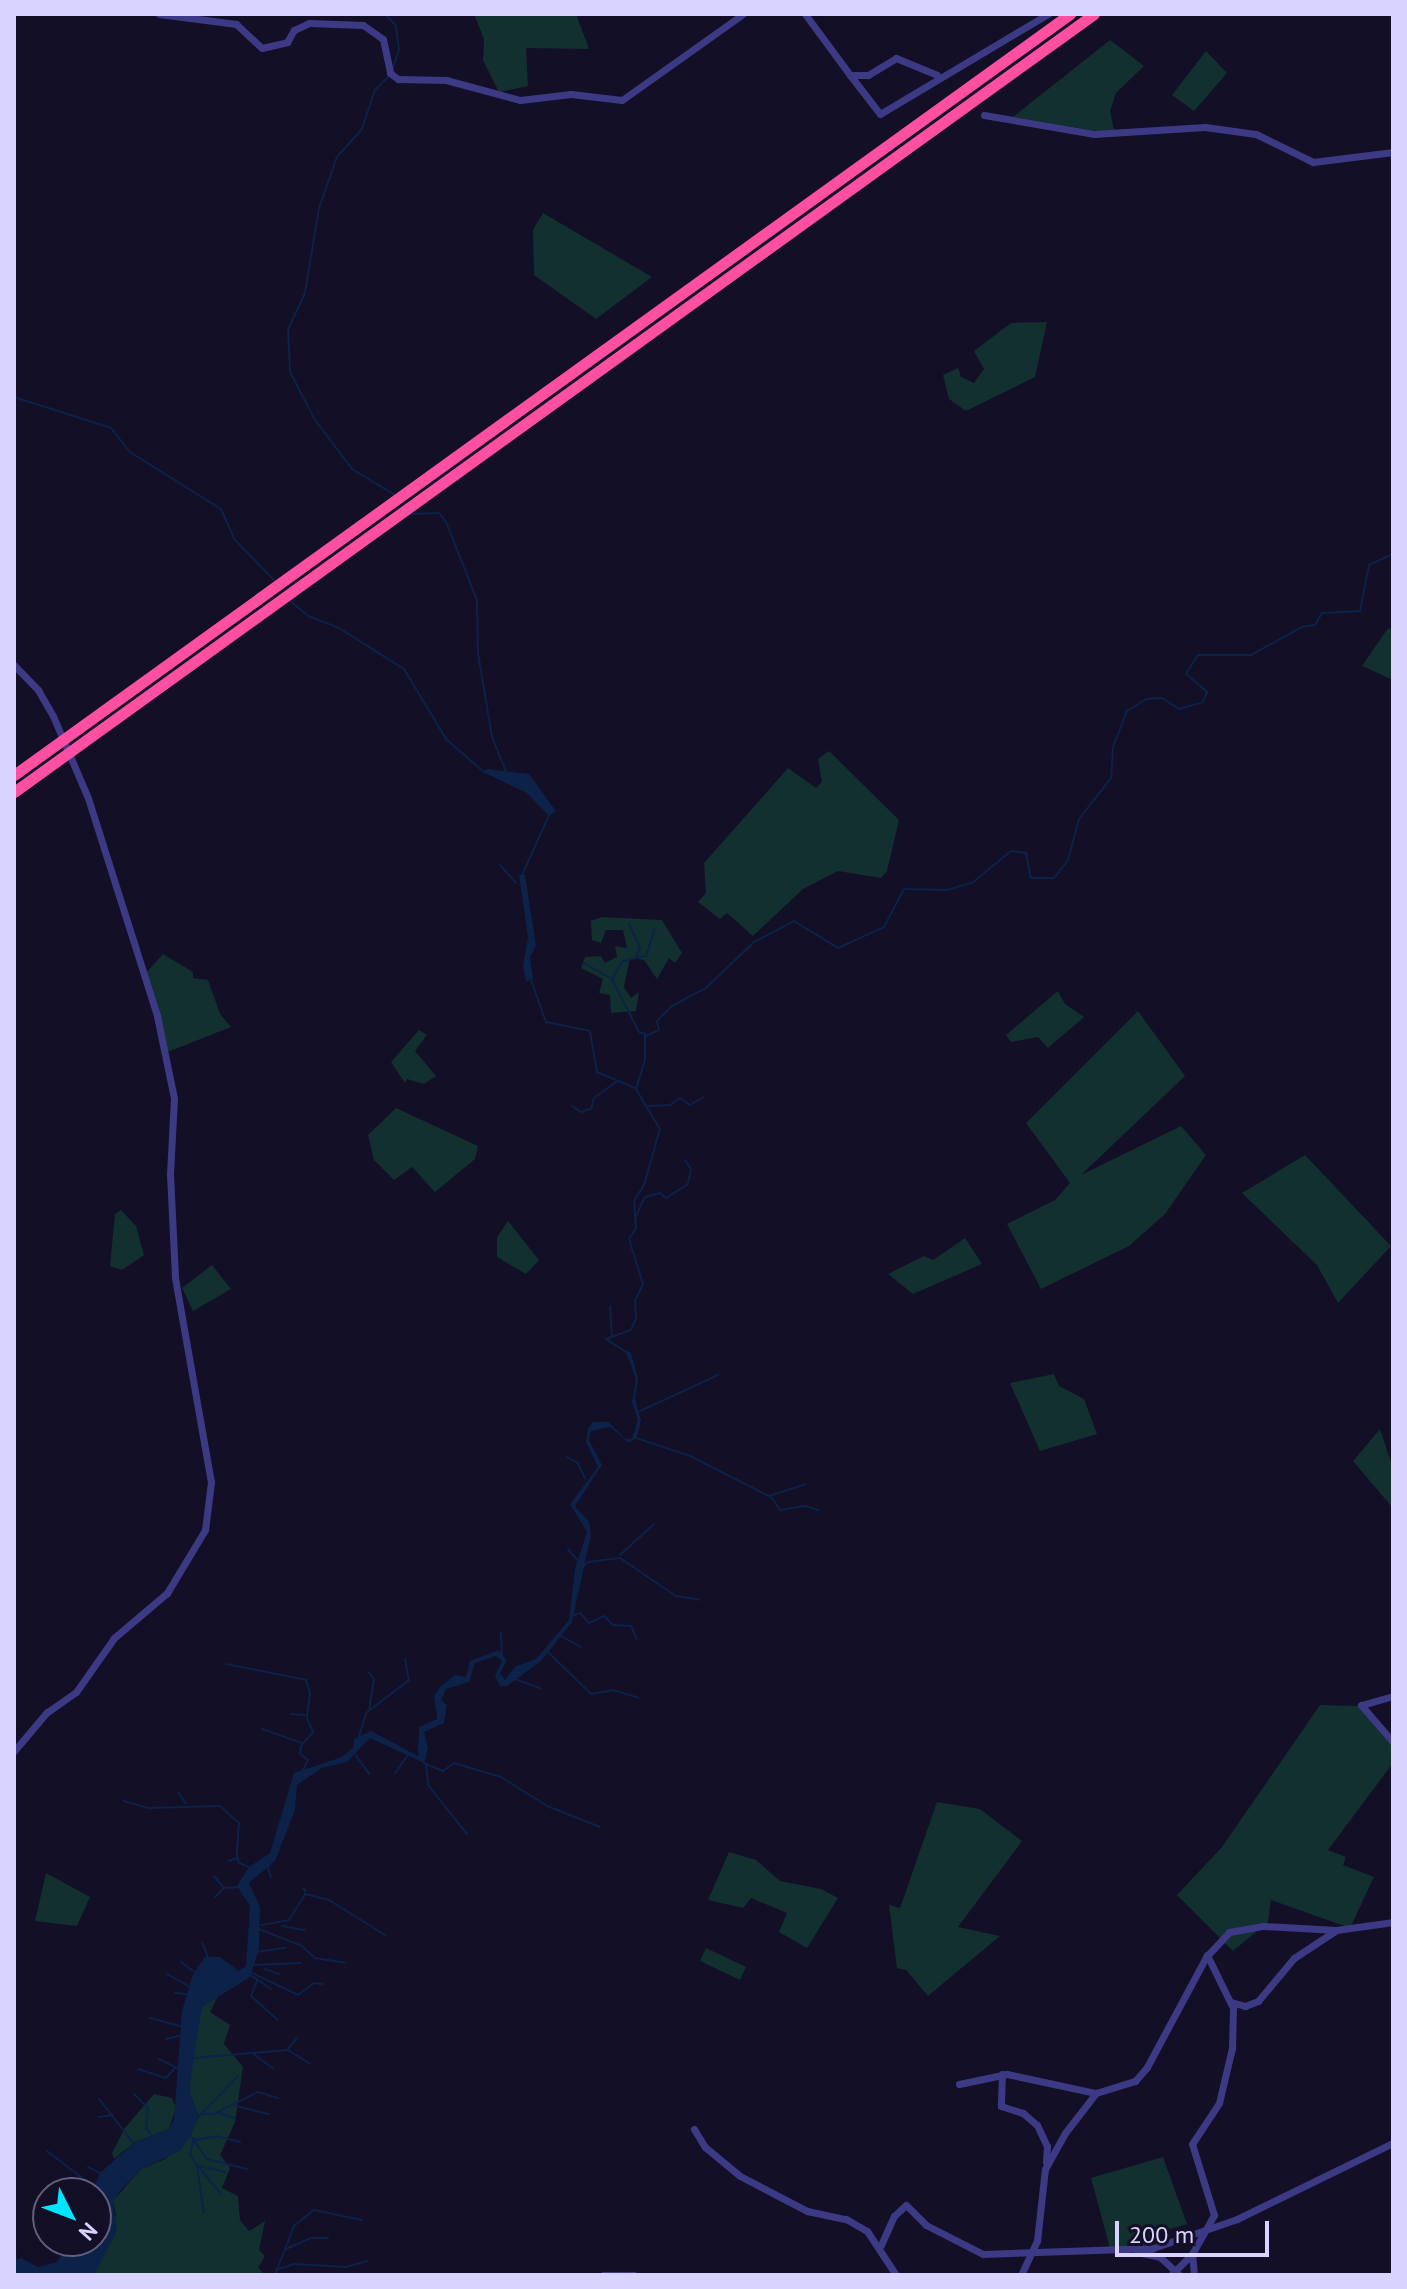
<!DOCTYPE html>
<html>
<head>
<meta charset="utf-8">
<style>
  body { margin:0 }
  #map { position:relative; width:1407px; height:2289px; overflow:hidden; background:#130f26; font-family:"PT Sans",sans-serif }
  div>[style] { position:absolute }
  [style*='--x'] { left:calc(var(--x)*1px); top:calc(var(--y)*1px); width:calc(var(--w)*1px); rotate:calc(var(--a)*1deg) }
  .green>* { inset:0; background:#12302f }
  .water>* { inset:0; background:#0c2248 }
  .stream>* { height:2px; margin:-1px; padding:0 1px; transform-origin:1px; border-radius:1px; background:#0c2248 }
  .minor>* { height:7px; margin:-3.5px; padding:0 3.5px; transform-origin:3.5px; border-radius:3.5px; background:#3d3a85 }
  .highway>* { height:11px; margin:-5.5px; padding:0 5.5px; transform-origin:5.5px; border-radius:5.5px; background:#ff4fa3 }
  span { translate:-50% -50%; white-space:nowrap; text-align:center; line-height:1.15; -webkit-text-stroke:7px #130f26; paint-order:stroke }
  .frame { position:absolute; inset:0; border:16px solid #d9d4ff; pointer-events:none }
  .north { position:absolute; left:32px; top:2177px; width:80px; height:80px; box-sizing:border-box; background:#130f26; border:2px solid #625e7d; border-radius:50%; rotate:132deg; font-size:22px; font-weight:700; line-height:32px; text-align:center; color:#d9d4ff }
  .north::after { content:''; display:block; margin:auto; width:28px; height:36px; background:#00e5ff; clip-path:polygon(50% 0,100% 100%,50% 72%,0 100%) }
  .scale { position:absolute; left:1115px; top:2221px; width:154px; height:36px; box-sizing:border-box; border:4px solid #d9d4ff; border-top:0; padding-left:10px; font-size:24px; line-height:28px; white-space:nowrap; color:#d9d4ff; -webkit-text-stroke:6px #130f26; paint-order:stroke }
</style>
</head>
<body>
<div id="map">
  <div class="green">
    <div style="clip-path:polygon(474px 14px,576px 14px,589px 49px,526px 48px,528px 86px,499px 92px,483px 60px,484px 39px)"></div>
    <div style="clip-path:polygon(1110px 40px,1144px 66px,1116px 93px,1110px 111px,1115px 134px,1013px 117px)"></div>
    <div style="clip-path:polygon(1206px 51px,1227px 73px,1194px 111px,1172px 95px)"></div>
    <div style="clip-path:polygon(543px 213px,652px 277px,596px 319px,534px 275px,533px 230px)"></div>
    <div style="clip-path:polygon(1047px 322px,1035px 377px,966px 411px,949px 399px,943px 375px,958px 368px,961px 377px,974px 383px,984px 369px,974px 351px,1011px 323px)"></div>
    <div style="clip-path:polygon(1388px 628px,1393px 630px,1393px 680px,1362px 666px)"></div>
    <div style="clip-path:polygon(829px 751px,899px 820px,887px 871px,881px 878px,838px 871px,803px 889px,753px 936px,727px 913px,720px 919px,698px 902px,706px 893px,704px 863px,788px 768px,816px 788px,822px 782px,818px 759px)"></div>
    <div style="clip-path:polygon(601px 917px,662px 920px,682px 953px,675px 963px,669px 958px,657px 979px,644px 960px,630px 958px,624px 987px,631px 998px,639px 992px,636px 1011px,611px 1013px,610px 995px,599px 993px,603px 979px,581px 968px,585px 957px,601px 956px,605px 963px,617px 957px,615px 946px,627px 948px,623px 930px,606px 930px,601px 943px,592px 940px,591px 921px)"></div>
    <div style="clip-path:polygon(163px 954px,193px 972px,193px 978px,208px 980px,220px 1014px,231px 1027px,165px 1053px,144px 975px)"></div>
    <div style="clip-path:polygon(1058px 991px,1065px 1004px,1084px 1017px,1048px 1048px,1038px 1037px,1011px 1042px,1006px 1035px)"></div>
    <div style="clip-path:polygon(1138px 1011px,1185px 1076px,1081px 1175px,1181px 1126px,1206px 1155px,1165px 1214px,1129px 1246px,1041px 1289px,1007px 1224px,1055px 1200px,1070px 1183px,1026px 1123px)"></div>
    <div style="clip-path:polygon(419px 1030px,427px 1035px,415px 1051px,436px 1076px,424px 1084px,407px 1079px,405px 1083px,391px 1062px)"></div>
    <div style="clip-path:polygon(396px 1108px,478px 1146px,475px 1159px,435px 1192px,412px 1167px,394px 1180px,374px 1160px,368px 1135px)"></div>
    <div style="clip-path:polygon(1305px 1155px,1391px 1246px,1338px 1303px,1317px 1265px,1242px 1193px)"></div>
    <div style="clip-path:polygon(121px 1210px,136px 1226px,144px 1255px,122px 1270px,110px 1266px,115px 1214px)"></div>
    <div style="clip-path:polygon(508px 1221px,539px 1260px,526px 1274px,497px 1257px,497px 1237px)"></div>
    <div style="clip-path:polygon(965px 1238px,982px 1264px,913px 1294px,888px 1274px,924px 1256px,933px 1260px)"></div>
    <div style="clip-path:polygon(212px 1265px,231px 1289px,193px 1311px,182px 1288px)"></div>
    <div style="clip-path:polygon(1054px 1374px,1059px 1386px,1084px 1399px,1097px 1434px,1040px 1451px,1010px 1383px)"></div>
    <div style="clip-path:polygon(1380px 1429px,1393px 1468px,1392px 1507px,1353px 1461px)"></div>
    <div style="clip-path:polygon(1320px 1705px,1359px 1706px,1393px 1742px,1393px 1763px,1328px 1850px,1346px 1857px,1343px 1865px,1374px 1877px,1350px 1928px,1271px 1900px,1268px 1922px,1233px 1951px,1177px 1895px,1222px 1847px)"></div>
    <div style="clip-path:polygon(937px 1802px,980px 1809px,1022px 1841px,958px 1927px,1000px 1936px,928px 1996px,906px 1970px,897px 1968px,889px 1905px,900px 1908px)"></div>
    <div style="clip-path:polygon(729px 1852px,756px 1860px,780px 1881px,821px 1889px,838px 1898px,807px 1948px,779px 1932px,787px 1913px,751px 1898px,743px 1908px,708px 1900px)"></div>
    <div style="clip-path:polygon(46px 1873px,90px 1897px,77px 1926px,35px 1921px)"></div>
    <div style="clip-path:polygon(706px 1948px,746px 1967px,740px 1980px,700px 1961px)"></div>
    <div style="clip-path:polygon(220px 1992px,210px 2012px,230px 2025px,224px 2044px,243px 2067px,235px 2122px,220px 2155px,230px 2168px,222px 2188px,238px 2196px,240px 2220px,249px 2231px,265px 2221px,259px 2250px,265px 2256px,258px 2268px,266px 2275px,94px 2275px,116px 2216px,113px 2201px,141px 2169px,165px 2159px,188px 2139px,199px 2116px,189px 2098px,192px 2049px,202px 2007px)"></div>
    <div style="clip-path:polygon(154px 2094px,172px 2098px,176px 2108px,169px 2129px,135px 2142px,114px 2159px,112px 2153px,125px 2128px)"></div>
    <div style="clip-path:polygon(1163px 2157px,1187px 2224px,1150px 2235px,1153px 2248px,1111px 2252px,1091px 2178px)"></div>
  </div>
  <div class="water">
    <div style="clip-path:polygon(487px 769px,529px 774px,556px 811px,549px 816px,527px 793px,483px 772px)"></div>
    <div style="clip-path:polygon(519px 874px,525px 875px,536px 946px,530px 957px,533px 978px,526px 982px,523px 966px,528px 938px)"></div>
    <div style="clip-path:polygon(625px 1350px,631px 1353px,638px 1379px,635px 1399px,641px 1420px,637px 1437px,629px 1443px,610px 1427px,591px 1431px,589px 1440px,602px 1465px,575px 1506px,589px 1522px,591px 1535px,572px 1622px,541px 1661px,507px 1686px,500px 1686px,495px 1676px,502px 1661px,496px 1656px,475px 1663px,469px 1682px,446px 1689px,441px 1700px,447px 1705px,444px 1723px,424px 1732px,428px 1748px,424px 1763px,370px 1738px,347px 1762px,322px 1768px,297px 1785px,295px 1810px,275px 1861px,249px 1883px,260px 1907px,259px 1949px,250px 1977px,202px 2007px,189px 2089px,199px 2116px,188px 2139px,180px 2151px,141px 2169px,120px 2191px,113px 2202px,117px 2231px,94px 2275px,14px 2275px,14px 2261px,21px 2258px,38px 2267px,57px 2262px,69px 2241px,96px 2241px,96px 2193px,91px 2193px,100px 2173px,135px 2142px,169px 2129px,174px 2120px,182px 2011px,193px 1974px,205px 1957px,220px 1957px,239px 1971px,246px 1966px,250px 1906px,237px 1886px,249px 1867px,270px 1853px,294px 1773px,342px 1757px,353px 1748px,354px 1739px,371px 1731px,418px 1756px,419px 1727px,437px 1719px,434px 1696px,441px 1686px,455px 1675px,466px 1677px,470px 1661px,499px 1650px,507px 1661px,500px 1673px,505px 1680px,516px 1666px,536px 1659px,569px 1620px,575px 1569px,587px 1532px,570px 1504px,598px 1467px,586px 1442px,588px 1428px,593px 1422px,609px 1422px,624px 1438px,632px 1439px,638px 1420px,632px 1402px,636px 1379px)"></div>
  </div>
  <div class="stream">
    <div style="--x:385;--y:14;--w:16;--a:47"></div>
    <div style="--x:396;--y:26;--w:24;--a:83"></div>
    <div style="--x:399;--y:50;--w:21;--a:109"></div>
    <div style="--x:389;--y:76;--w:20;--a:135"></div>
    <div style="--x:375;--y:90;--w:41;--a:108.4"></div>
    <div style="--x:362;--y:129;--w:38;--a:132"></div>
    <div style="--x:337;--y:157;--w:54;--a:109.4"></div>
    <div style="--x:319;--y:208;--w:86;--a:99.4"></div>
    <div style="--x:305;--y:293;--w:40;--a:115"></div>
    <div style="--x:288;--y:329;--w:43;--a:87.3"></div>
    <div style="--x:290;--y:372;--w:54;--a:62.5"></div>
    <div style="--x:315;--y:420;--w:61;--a:52.9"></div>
    <div style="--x:352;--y:469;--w:50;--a:31.2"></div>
    <div style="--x:14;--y:397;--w:102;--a:17.7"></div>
    <div style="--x:111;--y:428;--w:31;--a:52"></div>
    <div style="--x:130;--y:452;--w:107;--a:32.1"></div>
    <div style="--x:221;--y:509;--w:34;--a:66"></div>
    <div style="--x:235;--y:540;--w:56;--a:45.7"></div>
    <div style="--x:410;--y:514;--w:29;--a:-2"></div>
    <div style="--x:439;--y:513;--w:11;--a:52"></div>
    <div style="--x:446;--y:522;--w:84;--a:68.3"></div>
    <div style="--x:477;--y:600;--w:53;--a:88.9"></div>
    <div style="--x:478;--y:653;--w:85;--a:80.5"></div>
    <div style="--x:492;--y:737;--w:38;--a:68"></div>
    <div style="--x:288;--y:599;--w:26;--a:40"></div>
    <div style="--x:308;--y:616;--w:33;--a:21"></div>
    <div style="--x:339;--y:628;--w:77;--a:32.2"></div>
    <div style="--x:404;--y:669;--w:82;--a:59"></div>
    <div style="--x:446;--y:739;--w:50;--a:41"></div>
    <div style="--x:500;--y:865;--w:24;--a:48"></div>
    <div style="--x:523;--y:873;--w:66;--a:-65.8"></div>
    <div style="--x:629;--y:924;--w:26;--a:65"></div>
    <div style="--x:640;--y:948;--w:11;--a:117"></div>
    <div style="--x:584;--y:963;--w:30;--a:30"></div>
    <div style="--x:531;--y:980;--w:45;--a:70.3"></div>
    <div style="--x:546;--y:1022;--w:45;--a:11.6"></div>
    <div style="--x:590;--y:1031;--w:42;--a:80.3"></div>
    <div style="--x:597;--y:1072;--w:41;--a:22.8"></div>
    <div style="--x:646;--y:1036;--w:14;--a:-25"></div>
    <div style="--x:659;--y:1030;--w:9;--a:-103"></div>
    <div style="--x:657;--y:1021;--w:21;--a:-45"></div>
    <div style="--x:672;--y:1006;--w:40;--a:-28"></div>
    <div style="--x:707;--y:987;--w:65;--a:-43.8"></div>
    <div style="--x:754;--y:942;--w:45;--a:-27.7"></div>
    <div style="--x:794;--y:921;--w:52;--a:31.5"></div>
    <div style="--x:838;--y:948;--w:51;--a:-24.5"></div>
    <div style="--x:884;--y:927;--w:43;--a:-62.2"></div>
    <div style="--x:904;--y:889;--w:43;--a:1.3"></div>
    <div style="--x:947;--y:890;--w:26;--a:-16"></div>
    <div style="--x:972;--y:883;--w:50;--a:-39.4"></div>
    <div style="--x:1011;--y:851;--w:15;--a:8"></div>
    <div style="--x:1026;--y:853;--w:25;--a:79"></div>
    <div style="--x:1031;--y:878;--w:23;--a:0"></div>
    <div style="--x:1054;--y:878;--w:23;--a:-52"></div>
    <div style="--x:1068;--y:860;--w:42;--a:-75"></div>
    <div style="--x:1079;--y:819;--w:52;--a:-52"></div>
    <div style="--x:1111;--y:778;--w:31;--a:-86"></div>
    <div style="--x:1113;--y:747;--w:39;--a:-69"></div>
    <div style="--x:1127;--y:711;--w:22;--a:-32"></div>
    <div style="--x:1146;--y:699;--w:16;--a:-4"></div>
    <div style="--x:1162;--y:698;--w:20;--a:33"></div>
    <div style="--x:1179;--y:709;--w:25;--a:-16"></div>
    <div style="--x:1203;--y:702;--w:11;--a:-68"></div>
    <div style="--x:1207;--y:692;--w:28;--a:-139"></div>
    <div style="--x:1186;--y:674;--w:22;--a:-58"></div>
    <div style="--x:1198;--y:655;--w:53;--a:0"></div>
    <div style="--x:1251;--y:655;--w:58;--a:-28.8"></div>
    <div style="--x:1302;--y:627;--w:13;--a:-9"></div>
    <div style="--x:1315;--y:625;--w:14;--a:-60"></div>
    <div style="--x:1322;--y:613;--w:38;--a:-3"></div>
    <div style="--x:1360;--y:611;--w:47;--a:-78.9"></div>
    <div style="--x:1369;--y:565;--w:26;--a:-25"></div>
    <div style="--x:572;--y:1106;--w:11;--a:34"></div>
    <div style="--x:581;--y:1112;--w:10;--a:-17"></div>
    <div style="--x:591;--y:1109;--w:11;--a:-75"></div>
    <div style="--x:594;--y:1098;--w:27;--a:-36"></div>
    <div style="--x:649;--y:1106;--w:21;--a:-3"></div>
    <div style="--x:670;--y:1105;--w:12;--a:-35"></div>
    <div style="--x:680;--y:1098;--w:12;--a:35"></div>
    <div style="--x:690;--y:1105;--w:16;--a:-30"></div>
    <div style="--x:636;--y:1216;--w:21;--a:-65"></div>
    <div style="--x:645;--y:1197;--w:16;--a:-15"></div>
    <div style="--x:660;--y:1193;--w:8;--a:40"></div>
    <div style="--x:666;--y:1198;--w:26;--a:-32"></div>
    <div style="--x:688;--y:1184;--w:15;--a:-79"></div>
    <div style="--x:691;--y:1169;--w:11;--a:-124"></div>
    <div style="--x:610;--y:1306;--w:30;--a:86"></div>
    <div style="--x:626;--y:1352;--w:24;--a:-147"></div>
    <div style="--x:606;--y:1339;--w:27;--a:-20"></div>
    <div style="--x:631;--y:1330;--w:13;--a:-67"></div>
    <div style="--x:636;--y:1318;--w:17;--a:-93"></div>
    <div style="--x:635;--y:1301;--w:19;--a:-65"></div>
    <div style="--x:643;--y:1284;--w:47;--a:-107.3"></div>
    <div style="--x:629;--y:1239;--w:13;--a:-58"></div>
    <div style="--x:636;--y:1228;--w:27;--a:-94"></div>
    <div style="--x:634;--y:1201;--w:19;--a:-58"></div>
    <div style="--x:644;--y:1185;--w:58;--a:-74.1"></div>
    <div style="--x:660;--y:1129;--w:47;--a:-121"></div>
    <div style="--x:636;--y:1089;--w:31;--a:-73"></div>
    <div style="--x:645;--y:1059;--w:25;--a:-90"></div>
    <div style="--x:645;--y:1034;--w:6;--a:-162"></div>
    <div style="--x:639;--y:1032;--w:59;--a:-117"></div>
    <div style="--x:612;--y:979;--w:21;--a:-59"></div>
    <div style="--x:623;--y:961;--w:24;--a:-12"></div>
    <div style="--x:646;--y:956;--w:28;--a:-72"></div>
    <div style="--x:638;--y:1412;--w:88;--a:-24.8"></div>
    <div style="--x:636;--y:1438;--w:57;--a:18.4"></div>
    <div style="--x:690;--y:1456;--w:89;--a:26.9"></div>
    <div style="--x:769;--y:1496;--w:39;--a:-18"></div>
    <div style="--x:567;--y:1457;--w:13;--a:29"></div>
    <div style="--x:578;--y:1463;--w:17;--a:66"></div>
    <div style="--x:771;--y:1497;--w:16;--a:55"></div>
    <div style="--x:780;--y:1510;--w:26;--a:-9"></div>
    <div style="--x:806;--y:1506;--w:13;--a:18"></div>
    <div style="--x:568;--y:1549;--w:17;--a:50"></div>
    <div style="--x:620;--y:1555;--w:46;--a:-42.4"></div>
    <div style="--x:579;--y:1571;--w:13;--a:-45"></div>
    <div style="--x:588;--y:1562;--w:32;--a:-7"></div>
    <div style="--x:620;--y:1558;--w:68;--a:34.2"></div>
    <div style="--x:676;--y:1596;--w:24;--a:9"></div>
    <div style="--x:574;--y:1615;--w:6;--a:-18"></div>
    <div style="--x:580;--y:1613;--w:13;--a:48"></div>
    <div style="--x:589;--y:1623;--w:17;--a:-25"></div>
    <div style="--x:604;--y:1616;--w:13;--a:45"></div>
    <div style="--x:613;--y:1625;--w:18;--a:3"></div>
    <div style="--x:631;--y:1626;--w:14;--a:65"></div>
    <div style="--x:501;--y:1633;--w:21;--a:87"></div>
    <div style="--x:561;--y:1636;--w:23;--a:29"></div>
    <div style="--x:548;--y:1652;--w:60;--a:44.3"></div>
    <div style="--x:591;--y:1694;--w:22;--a:-10"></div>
    <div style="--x:613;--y:1690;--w:27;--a:17"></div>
    <div style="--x:226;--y:1664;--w:82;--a:11.3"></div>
    <div style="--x:306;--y:1680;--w:14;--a:73"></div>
    <div style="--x:310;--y:1693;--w:25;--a:97"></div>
    <div style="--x:307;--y:1718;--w:15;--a:67"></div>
    <div style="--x:313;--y:1732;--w:18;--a:131"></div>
    <div style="--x:301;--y:1746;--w:8;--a:97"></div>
    <div style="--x:300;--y:1754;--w:10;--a:37"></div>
    <div style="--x:308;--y:1760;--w:13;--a:117"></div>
    <div style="--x:368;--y:1672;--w:9;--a:49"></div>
    <div style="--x:374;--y:1679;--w:32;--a:99"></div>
    <div style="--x:512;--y:1678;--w:30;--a:20"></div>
    <div style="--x:291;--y:1714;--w:14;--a:4"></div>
    <div style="--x:262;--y:1729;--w:42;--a:19.3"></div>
    <div style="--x:358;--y:1740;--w:28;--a:-73"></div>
    <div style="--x:366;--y:1713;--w:54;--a:-37.5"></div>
    <div style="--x:409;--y:1680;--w:21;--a:-101"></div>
    <div style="--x:354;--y:1753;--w:26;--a:54"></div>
    <div style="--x:424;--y:1763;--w:21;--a:23"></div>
    <div style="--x:443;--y:1771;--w:14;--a:-36"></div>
    <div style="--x:454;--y:1763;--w:49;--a:16.6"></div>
    <div style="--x:501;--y:1777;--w:54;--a:32.2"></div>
    <div style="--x:547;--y:1806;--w:57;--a:21.6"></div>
    <div style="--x:426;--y:1765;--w:20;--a:84"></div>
    <div style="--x:428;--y:1785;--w:63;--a:51.5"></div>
    <div style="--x:395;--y:1773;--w:22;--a:-54"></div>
    <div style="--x:178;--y:1792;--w:14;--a:56"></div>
    <div style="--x:124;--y:1801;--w:26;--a:16"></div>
    <div style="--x:149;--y:1808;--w:71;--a:-1.6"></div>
    <div style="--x:220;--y:1806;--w:25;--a:42"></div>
    <div style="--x:239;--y:1823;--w:32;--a:94"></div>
    <div style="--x:237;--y:1855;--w:8;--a:76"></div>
    <div style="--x:239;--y:1863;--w:11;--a:22"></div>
    <div style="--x:229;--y:1861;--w:9;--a:-21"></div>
    <div style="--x:268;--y:1868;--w:10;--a:73"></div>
    <div style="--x:214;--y:1876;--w:16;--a:50"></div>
    <div style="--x:224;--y:1888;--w:15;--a:-4"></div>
    <div style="--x:303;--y:1888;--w:4;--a:56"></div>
    <div style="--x:215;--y:1897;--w:13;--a:-45"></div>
    <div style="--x:261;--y:1925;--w:28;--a:-10"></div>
    <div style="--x:289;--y:1920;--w:31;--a:-58"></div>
    <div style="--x:305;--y:1894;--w:25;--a:14"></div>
    <div style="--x:329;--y:1900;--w:66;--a:32"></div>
    <div style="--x:282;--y:1926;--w:23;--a:10"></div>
    <div style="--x:259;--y:1929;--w:46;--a:21.6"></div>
    <div style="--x:302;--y:1946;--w:18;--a:43"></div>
    <div style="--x:315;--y:1958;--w:30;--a:9"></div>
    <div style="--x:202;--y:1942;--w:17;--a:69"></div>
    <div style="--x:256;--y:1952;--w:30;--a:-8"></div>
    <div style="--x:181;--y:1962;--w:15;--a:37"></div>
    <div style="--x:253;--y:1965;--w:48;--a:-2.4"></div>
    <div style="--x:265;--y:1969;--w:15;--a:20"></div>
    <div style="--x:250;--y:1972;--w:53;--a:25.6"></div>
    <div style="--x:298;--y:1995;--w:20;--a:-37"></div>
    <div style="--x:314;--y:1983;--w:8;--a:7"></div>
    <div style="--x:167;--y:1974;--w:25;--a:29"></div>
    <div style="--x:249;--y:1974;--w:27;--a:34"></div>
    <div style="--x:257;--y:1981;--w:16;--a:112"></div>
    <div style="--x:251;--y:1996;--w:36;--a:42"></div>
    <div style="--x:175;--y:1993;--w:11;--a:5"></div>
    <div style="--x:150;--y:2018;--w:35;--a:15"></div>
    <div style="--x:166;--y:2039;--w:18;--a:-13"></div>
    <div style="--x:288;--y:2049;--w:14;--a:-51"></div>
    <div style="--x:252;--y:2053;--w:26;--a:36"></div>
    <div style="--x:193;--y:2058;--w:95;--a:-4.8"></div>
    <div style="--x:288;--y:2050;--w:26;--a:32"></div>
    <div style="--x:159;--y:2059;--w:25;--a:27"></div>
    <div style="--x:138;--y:2069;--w:29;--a:18"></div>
    <div style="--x:166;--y:2078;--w:13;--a:-48"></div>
    <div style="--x:134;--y:2094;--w:20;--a:45"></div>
    <div style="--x:148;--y:2108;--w:21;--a:95"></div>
    <div style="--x:146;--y:2129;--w:7;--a:45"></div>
    <div style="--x:99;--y:2099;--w:57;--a:52.1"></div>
    <div style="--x:236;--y:2106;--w:34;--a:14"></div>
    <div style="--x:220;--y:2113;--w:15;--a:20"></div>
    <div style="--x:203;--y:2114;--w:11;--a:0"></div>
    <div style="--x:214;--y:2114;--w:49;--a:-26.6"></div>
    <div style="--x:258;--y:2092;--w:21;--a:17"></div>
    <div style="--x:199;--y:2116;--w:56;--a:-45.7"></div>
    <div style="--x:99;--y:2117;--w:14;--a:-8"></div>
    <div style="--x:190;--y:2135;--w:29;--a:55"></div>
    <div style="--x:207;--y:2159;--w:41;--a:14"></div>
    <div style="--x:194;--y:2138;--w:17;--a:103"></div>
    <div style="--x:190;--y:2155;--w:12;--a:55"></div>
    <div style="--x:197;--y:2165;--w:49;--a:81.9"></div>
    <div style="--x:196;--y:2140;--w:20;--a:-11"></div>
    <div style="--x:216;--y:2136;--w:25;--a:14"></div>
    <div style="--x:47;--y:2151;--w:59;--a:37.5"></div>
    <div style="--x:199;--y:2166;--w:28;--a:13"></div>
    <div style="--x:88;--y:2167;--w:13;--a:27"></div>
    <div style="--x:199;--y:2167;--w:35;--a:51"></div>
    <div style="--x:14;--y:2234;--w:28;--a:86"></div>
    <div style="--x:54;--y:2242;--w:13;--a:39"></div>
    <div style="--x:45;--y:2245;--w:19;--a:28"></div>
    <div style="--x:286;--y:2249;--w:27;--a:-24"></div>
    <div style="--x:311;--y:2238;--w:17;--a:0"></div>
    <div style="--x:276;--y:2270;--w:20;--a:-18"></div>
    <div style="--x:295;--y:2264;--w:51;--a:3.4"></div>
    <div style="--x:346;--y:2267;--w:22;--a:-16"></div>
    <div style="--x:275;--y:2275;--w:53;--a:-68.8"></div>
    <div style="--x:294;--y:2226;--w:26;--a:-39"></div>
    <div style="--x:314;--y:2210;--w:49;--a:11.8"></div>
  </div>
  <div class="minor">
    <div style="--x:159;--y:14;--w:78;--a:7.4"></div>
    <div style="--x:236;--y:24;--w:35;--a:43"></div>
    <div style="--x:262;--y:48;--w:26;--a:-13"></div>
    <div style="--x:287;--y:42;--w:14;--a:-60"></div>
    <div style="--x:294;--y:30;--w:17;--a:-25"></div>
    <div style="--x:309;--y:23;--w:54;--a:2.1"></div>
    <div style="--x:363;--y:25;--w:24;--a:35"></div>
    <div style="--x:383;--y:39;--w:35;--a:78"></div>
    <div style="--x:390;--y:73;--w:10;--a:37"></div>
    <div style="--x:398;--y:79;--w:48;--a:1.2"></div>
    <div style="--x:446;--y:80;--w:77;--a:15.1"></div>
    <div style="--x:520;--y:100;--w:51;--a:-6.7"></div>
    <div style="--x:571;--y:94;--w:51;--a:6.7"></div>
    <div style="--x:622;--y:100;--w:148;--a:-35.4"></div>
    <div style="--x:805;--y:14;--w:76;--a:53.6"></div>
    <div style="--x:850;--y:75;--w:18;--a:0"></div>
    <div style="--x:868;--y:75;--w:33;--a:-31"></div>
    <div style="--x:896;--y:58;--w:44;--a:22.5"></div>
    <div style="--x:850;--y:75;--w:49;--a:52.4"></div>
    <div style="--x:880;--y:114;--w:196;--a:-30.8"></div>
    <div style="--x:984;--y:115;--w:112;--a:9.8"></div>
    <div style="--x:1094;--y:134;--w:111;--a:-3.6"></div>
    <div style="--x:1205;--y:127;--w:51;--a:7.8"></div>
    <div style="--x:1256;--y:134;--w:64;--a:26.2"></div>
    <div style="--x:1313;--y:162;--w:81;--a:-7.1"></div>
    <div style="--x:14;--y:665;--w:35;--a:46"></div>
    <div style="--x:38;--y:690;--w:30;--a:60"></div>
    <div style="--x:53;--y:716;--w:89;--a:66.9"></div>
    <div style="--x:88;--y:798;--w:229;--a:72.4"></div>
    <div style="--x:157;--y:1016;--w:84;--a:78.3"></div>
    <div style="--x:174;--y:1098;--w:76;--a:93"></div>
    <div style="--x:170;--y:1174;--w:104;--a:87.2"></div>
    <div style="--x:175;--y:1278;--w:207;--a:80"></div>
    <div style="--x:211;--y:1482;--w:48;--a:97.1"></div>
    <div style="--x:205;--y:1530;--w:74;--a:121.1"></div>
    <div style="--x:167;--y:1593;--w:70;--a:139.7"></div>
    <div style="--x:114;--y:1638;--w:66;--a:125.1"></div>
    <div style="--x:76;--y:1692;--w:35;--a:145"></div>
    <div style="--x:47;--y:1712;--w:51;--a:130.2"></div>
    <div style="--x:1393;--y:1696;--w:33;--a:164"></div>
    <div style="--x:1361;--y:1705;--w:49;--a:49.1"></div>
    <div style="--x:1231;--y:2002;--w:15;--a:16"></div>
    <div style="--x:1245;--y:2006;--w:14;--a:-21"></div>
    <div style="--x:1258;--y:2001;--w:56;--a:-50.1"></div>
    <div style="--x:1294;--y:1958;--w:49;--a:-33.4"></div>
    <div style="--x:1002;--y:2074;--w:32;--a:92"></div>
    <div style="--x:1001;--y:2106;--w:23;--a:18"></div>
    <div style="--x:1023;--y:2113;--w:18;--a:41"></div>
    <div style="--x:1037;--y:2125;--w:23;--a:65"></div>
    <div style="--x:1047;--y:2146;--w:16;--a:94"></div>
    <div style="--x:959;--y:2084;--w:49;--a:-11.8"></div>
    <div style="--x:1007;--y:2074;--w:91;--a:12.1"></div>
    <div style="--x:694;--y:2129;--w:21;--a:59"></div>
    <div style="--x:705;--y:2147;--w:45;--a:39.6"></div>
    <div style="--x:740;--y:2176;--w:76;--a:27.6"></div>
    <div style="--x:807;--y:2211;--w:40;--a:12"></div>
    <div style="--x:846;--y:2219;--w:24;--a:30"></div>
    <div style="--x:867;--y:2231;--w:53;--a:56.6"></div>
    <div style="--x:881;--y:2245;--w:32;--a:-66"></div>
    <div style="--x:894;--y:2216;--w:16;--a:-43"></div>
    <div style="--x:906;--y:2205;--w:28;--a:45"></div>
    <div style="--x:926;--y:2225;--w:64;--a:27"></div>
    <div style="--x:983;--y:2254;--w:170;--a:-2"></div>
    <div style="--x:1153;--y:2248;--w:89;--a:-19"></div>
    <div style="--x:1237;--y:2219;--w:174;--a:-26"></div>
    <div style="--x:1137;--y:2252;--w:24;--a:12"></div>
    <div style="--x:1160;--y:2257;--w:26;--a:43"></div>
    <div style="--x:603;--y:2275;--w:31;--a:0"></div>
    <div style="--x:1021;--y:2275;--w:38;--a:-65"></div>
    <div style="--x:1037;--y:2241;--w:72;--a:-83.7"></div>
    <div style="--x:1045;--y:2169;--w:41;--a:-60.9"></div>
    <div style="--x:1065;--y:2133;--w:51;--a:-52.2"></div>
    <div style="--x:1096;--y:2093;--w:41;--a:-17.1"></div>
    <div style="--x:1135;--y:2081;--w:18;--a:-49"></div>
    <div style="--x:1147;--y:2067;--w:125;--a:-61.8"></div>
    <div style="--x:1206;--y:1957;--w:34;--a:-47"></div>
    <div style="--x:1229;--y:1932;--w:35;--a:-10"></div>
    <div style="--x:1263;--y:1926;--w:73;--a:3.1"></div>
    <div style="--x:1336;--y:1930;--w:58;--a:-8"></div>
    <div style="--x:1171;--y:2275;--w:30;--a:-45"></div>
    <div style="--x:1194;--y:2275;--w:21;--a:-95"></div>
    <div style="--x:1192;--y:2254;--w:45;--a:-60.6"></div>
    <div style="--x:1214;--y:2215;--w:74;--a:-107.2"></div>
    <div style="--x:1192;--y:2144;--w:49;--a:-56.6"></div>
    <div style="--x:1219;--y:2103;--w:57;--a:-76.7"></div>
    <div style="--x:1232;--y:2048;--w:40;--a:-88.6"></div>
    <div style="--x:1233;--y:2008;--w:59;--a:-116.1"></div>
  </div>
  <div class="highway">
    <div style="--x:14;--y:775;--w:1302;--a:-35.78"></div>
    <div style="--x:14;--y:792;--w:1331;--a:-35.77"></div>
  </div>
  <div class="frame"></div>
  <div class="north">N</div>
  <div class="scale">200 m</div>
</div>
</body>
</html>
